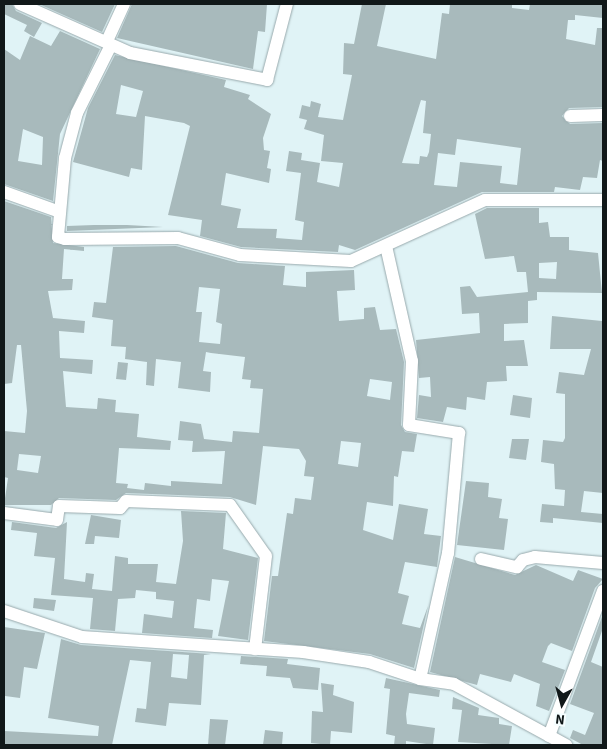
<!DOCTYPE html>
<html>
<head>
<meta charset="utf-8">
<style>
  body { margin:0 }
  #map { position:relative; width:607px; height:749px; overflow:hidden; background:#e0f3f6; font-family:"Source Sans 3",sans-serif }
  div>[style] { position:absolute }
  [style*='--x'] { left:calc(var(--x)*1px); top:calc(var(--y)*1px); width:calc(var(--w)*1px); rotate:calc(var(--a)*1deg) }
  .building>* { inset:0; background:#a8babc }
  .roads { filter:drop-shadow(0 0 1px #98a9ac) drop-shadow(0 0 1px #98a9ac) }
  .minor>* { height:12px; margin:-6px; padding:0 6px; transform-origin:6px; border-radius:6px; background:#fff }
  span { translate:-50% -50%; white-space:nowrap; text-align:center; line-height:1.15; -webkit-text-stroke:4px #f6feff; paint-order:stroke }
  .frame { position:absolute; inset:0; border:5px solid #111819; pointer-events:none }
  .north { position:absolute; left:537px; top:679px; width:50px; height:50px; -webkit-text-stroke:4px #f6feff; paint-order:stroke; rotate:187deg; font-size:14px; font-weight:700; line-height:20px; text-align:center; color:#111819 }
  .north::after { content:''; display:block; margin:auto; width:18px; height:22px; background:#111819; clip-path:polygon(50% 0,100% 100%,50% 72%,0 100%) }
</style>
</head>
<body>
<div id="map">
  <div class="building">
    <div style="clip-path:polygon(4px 4px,12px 4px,16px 11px,42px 23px,34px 37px,24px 31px,27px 25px,4px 14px)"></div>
    <div style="clip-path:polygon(39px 4px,115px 4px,102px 32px)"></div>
    <div style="clip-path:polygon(132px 4px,267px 4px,265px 32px,258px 31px,253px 69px,117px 38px)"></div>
    <div style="clip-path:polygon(evenodd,362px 4px,386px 4px,377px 46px,436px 59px,442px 13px,449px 14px,450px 4px,512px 4px,512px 8px,529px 10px,530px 4px,603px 4px,603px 18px,575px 15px,575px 20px,568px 20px,566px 39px,595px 45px,597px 28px,603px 28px,603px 107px,569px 108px,562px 116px,570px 124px,603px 123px,603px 161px,600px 160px,597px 178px,583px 177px,580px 190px,555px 187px,554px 192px,482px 192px,355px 250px,339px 245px,338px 252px,241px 247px,200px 236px,202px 220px,168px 215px,190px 126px,184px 123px,145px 116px,142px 170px,131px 168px,129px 177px,73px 162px,88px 108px,115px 55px,226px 80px,224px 87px,250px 95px,248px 99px,271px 114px,263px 138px,264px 150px,270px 151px,267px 168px,271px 169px,269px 183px,226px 173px,221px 205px,241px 209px,237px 228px,277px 229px,276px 238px,302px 240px,304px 222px,295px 220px,301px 173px,286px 171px,289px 151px,302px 153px,301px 160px,320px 163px,317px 182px,339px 187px,343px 163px,321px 161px,324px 135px,304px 129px,307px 120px,299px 118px,302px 105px,310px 107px,311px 101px,321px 104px,318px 117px,343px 120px,352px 75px,343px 74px,344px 43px,354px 44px,362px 4px,121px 85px,143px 91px,136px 117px,116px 114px,121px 85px,362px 4px,421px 100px,426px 101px,423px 133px,431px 134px,429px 152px,427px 157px,420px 156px,419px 164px,402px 163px,421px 100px,362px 4px,457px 139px,521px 148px,517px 185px,500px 183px,502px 166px,460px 162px,457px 187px,434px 185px,438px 153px,455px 155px,457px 139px)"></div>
    <div style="clip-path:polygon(evenodd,60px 31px,100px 49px,60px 134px,53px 201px,4px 184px,4px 49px,20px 60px,30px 36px,51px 46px,60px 31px,23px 129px,43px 137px,42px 165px,18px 161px,23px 129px)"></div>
    <div style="clip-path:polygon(evenodd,4px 201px,51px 217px,53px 243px,84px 247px,84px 251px,64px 249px,62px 279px,73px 279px,72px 290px,48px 291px,53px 318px,85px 321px,84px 333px,59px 331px,60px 358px,93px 360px,92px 374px,63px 371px,66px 407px,97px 409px,98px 398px,116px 400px,115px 412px,139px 414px,137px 437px,171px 441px,170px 450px,119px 448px,116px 483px,128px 484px,127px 488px,144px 490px,145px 483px,171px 486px,171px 481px,222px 484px,225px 451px,192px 452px,193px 441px,178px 440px,180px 421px,201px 424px,204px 439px,232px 442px,233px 431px,259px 433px,263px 389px,250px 388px,251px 380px,242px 379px,245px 357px,211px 353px,206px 352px,203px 371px,211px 372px,210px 392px,178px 388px,181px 362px,156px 359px,154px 386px,146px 385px,147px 362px,125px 359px,126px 347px,111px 346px,113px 320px,92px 317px,94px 302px,106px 303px,113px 247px,176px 246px,238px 263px,285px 266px,283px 285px,306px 287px,306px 272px,354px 270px,355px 290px,337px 291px,339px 321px,364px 319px,364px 308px,375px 307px,380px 330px,396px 329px,404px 362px,401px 425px,405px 432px,417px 434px,414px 452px,402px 451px,398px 477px,394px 476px,393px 506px,367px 502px,363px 530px,393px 540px,399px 504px,428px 509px,424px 534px,441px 536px,437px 567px,405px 562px,398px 593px,409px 596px,402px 624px,420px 628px,428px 606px,414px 668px,370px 654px,264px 641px,272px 576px,278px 576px,287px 513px,293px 514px,295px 498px,311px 500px,314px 477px,304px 476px,306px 461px,299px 449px,263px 446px,256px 505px,230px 497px,126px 493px,116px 500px,59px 498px,51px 505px,4px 505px,8px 478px,4px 477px,4px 431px,25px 433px,27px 411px,21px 345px,17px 345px,12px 383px,4px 384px,4px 201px,199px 287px,220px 289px,216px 322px,222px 324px,220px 344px,199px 342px,202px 312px,196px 312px,199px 287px,4px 201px,370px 379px,392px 382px,390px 400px,367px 396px,370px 379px,4px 201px,341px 441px,361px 443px,358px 467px,338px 464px,341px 441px,4px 201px,19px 454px,41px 456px,38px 473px,17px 470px,19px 454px)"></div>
    <div style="clip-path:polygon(evenodd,487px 208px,539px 208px,539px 223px,548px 222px,550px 237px,569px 237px,569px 250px,598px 253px,602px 293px,537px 292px,537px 300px,528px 301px,528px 323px,504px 324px,504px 341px,524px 340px,528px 366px,506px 366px,507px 381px,487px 382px,485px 400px,467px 397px,466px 410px,447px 407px,443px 422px,417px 418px,419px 395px,431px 397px,430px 377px,419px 378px,416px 340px,480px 333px,479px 313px,462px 314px,460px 287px,470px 286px,477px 297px,528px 292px,526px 272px,517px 272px,514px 256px,485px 259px,475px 214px,487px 208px,557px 262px,556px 279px,539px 278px,539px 263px,557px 262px)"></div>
    <div style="clip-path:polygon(94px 225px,127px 225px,163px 227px,67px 231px,67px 226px)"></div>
    <div style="clip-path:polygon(552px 316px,602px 321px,603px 493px,584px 491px,581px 512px,603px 514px,603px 523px,553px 518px,553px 523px,540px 522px,542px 504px,564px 506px,565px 490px,555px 489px,554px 464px,541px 462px,543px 440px,563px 442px,565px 438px,565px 394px,556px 393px,559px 372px,584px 375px,591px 349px,550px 349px)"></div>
    <div style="clip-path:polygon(118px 362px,128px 363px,126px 380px,116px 379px)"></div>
    <div style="clip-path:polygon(513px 395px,532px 398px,530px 418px,510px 415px)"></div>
    <div style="clip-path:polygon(512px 439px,529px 439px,526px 460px,509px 458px)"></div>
    <div style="clip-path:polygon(466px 481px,489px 483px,488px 497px,502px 499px,499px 518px,508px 519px,504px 550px,457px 545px)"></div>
    <div style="clip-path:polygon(181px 511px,226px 513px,223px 549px,258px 558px,248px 640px,218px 636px,229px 581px,212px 579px,210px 601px,197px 599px,194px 628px,213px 630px,212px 638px,142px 633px,144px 614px,172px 618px,174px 601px,156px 599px,156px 592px,136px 590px,135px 598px,118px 599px,115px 631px,90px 629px,93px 598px,51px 595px,55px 558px,34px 556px,37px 533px,11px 530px,12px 522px,56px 528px,67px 522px,64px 579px,85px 582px,86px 573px,94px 574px,92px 589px,112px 591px,115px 556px,128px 558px,128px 564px,158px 564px,156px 582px,176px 584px,183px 541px)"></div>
    <div style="clip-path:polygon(91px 515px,121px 520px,119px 538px,95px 536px,94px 544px,85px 544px)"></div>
    <div style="clip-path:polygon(455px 557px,515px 575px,536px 565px,573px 581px,578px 570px,603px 579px,595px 588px,572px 651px,551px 643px,548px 646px,542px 662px,565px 670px,549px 711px,536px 706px,540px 684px,514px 674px,511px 682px,480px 674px,477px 685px,430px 672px)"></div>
    <div style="clip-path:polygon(34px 598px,56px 600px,54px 611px,33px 608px)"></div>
    <div style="clip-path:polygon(603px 614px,603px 628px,591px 662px,603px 667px,603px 745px,583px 745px,570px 738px,573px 730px,585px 735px,594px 713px,570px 704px)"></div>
    <div style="clip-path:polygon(4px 627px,45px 633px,37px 669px,24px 667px,20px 698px,5px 696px)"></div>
    <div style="clip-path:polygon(evenodd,61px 639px,81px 645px,211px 654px,204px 655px,201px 705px,169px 703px,166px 726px,135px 722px,137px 708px,146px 709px,151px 662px,130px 660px,112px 745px,4px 745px,4px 731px,98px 736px,99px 726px,48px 718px,61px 639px,173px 654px,189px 655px,187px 679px,171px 677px,173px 654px)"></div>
    <div style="clip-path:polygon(241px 656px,288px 659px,287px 664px,320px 668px,318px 690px,293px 688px,290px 678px,266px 676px,267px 666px,240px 664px)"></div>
    <div style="clip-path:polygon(386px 678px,440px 690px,439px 697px,409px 693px,406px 714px,407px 724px,435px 728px,433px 745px,406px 741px,406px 745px,394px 745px,395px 736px,386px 734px,390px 689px,384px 688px)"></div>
    <div style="clip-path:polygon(321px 683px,334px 685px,333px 695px,354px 702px,352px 733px,331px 731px,330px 745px,311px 743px,312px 711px,323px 712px)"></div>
    <div style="clip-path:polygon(453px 697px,479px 708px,478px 715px,499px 718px,499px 724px,512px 726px,509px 745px,458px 742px,462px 710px,452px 709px)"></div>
    <div style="clip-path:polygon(210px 719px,228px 720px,225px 745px,208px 745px)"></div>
    <div style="clip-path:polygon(265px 730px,283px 732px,282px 745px,263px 745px)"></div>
  </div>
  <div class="roads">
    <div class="minor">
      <div style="--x:20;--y:4;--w:120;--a:24"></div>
      <div style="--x:130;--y:53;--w:140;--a:11.1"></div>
      <div style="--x:267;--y:80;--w:79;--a:-75.3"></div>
      <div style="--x:107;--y:41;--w:41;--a:-65.3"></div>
      <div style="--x:111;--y:45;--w:76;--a:116.6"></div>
      <div style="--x:77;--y:113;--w:47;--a:104.9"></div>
      <div style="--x:65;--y:158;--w:79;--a:95.1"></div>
      <div style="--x:58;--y:237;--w:7;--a:16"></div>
      <div style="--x:65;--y:239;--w:113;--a:-0.5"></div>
      <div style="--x:178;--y:238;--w:64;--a:15.3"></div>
      <div style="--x:240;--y:255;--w:111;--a:3.1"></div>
      <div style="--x:351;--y:261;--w:147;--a:-24.5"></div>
      <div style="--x:485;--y:200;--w:118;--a:0"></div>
      <div style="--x:570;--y:116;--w:33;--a:-2"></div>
      <div style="--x:4;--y:192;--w:59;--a:19.7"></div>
      <div style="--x:386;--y:246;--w:118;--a:77.3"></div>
      <div style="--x:412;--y:361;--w:64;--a:92.7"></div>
      <div style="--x:409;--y:425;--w:51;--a:9.1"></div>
      <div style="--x:459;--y:433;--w:121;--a:95.2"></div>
      <div style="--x:448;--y:553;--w:129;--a:102.5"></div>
      <div style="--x:4;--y:513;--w:53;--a:7.5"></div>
      <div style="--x:57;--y:520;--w:14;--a:-82"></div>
      <div style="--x:59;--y:506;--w:61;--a:1.9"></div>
      <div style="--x:120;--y:508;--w:9;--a:-49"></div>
      <div style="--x:126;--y:501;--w:104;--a:2.2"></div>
      <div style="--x:230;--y:505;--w:62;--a:54.8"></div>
      <div style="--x:266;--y:556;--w:94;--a:96.7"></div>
      <div style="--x:481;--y:559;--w:37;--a:13"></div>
      <div style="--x:517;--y:567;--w:9;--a:-49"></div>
      <div style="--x:523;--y:560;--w:12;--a:-14"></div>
      <div style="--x:535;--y:557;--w:68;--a:5"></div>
      <div style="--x:4;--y:611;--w:82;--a:18.4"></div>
      <div style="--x:82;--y:637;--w:222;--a:3.9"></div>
      <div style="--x:303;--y:652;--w:67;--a:8.6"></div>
      <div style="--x:369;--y:662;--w:54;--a:18.4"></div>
      <div style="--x:420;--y:679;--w:34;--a:8"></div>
      <div style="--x:454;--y:684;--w:128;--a:28.6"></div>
      <div style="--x:549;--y:736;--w:155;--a:-69.6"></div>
    </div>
  </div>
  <div class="frame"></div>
  <div class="north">N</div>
</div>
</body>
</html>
